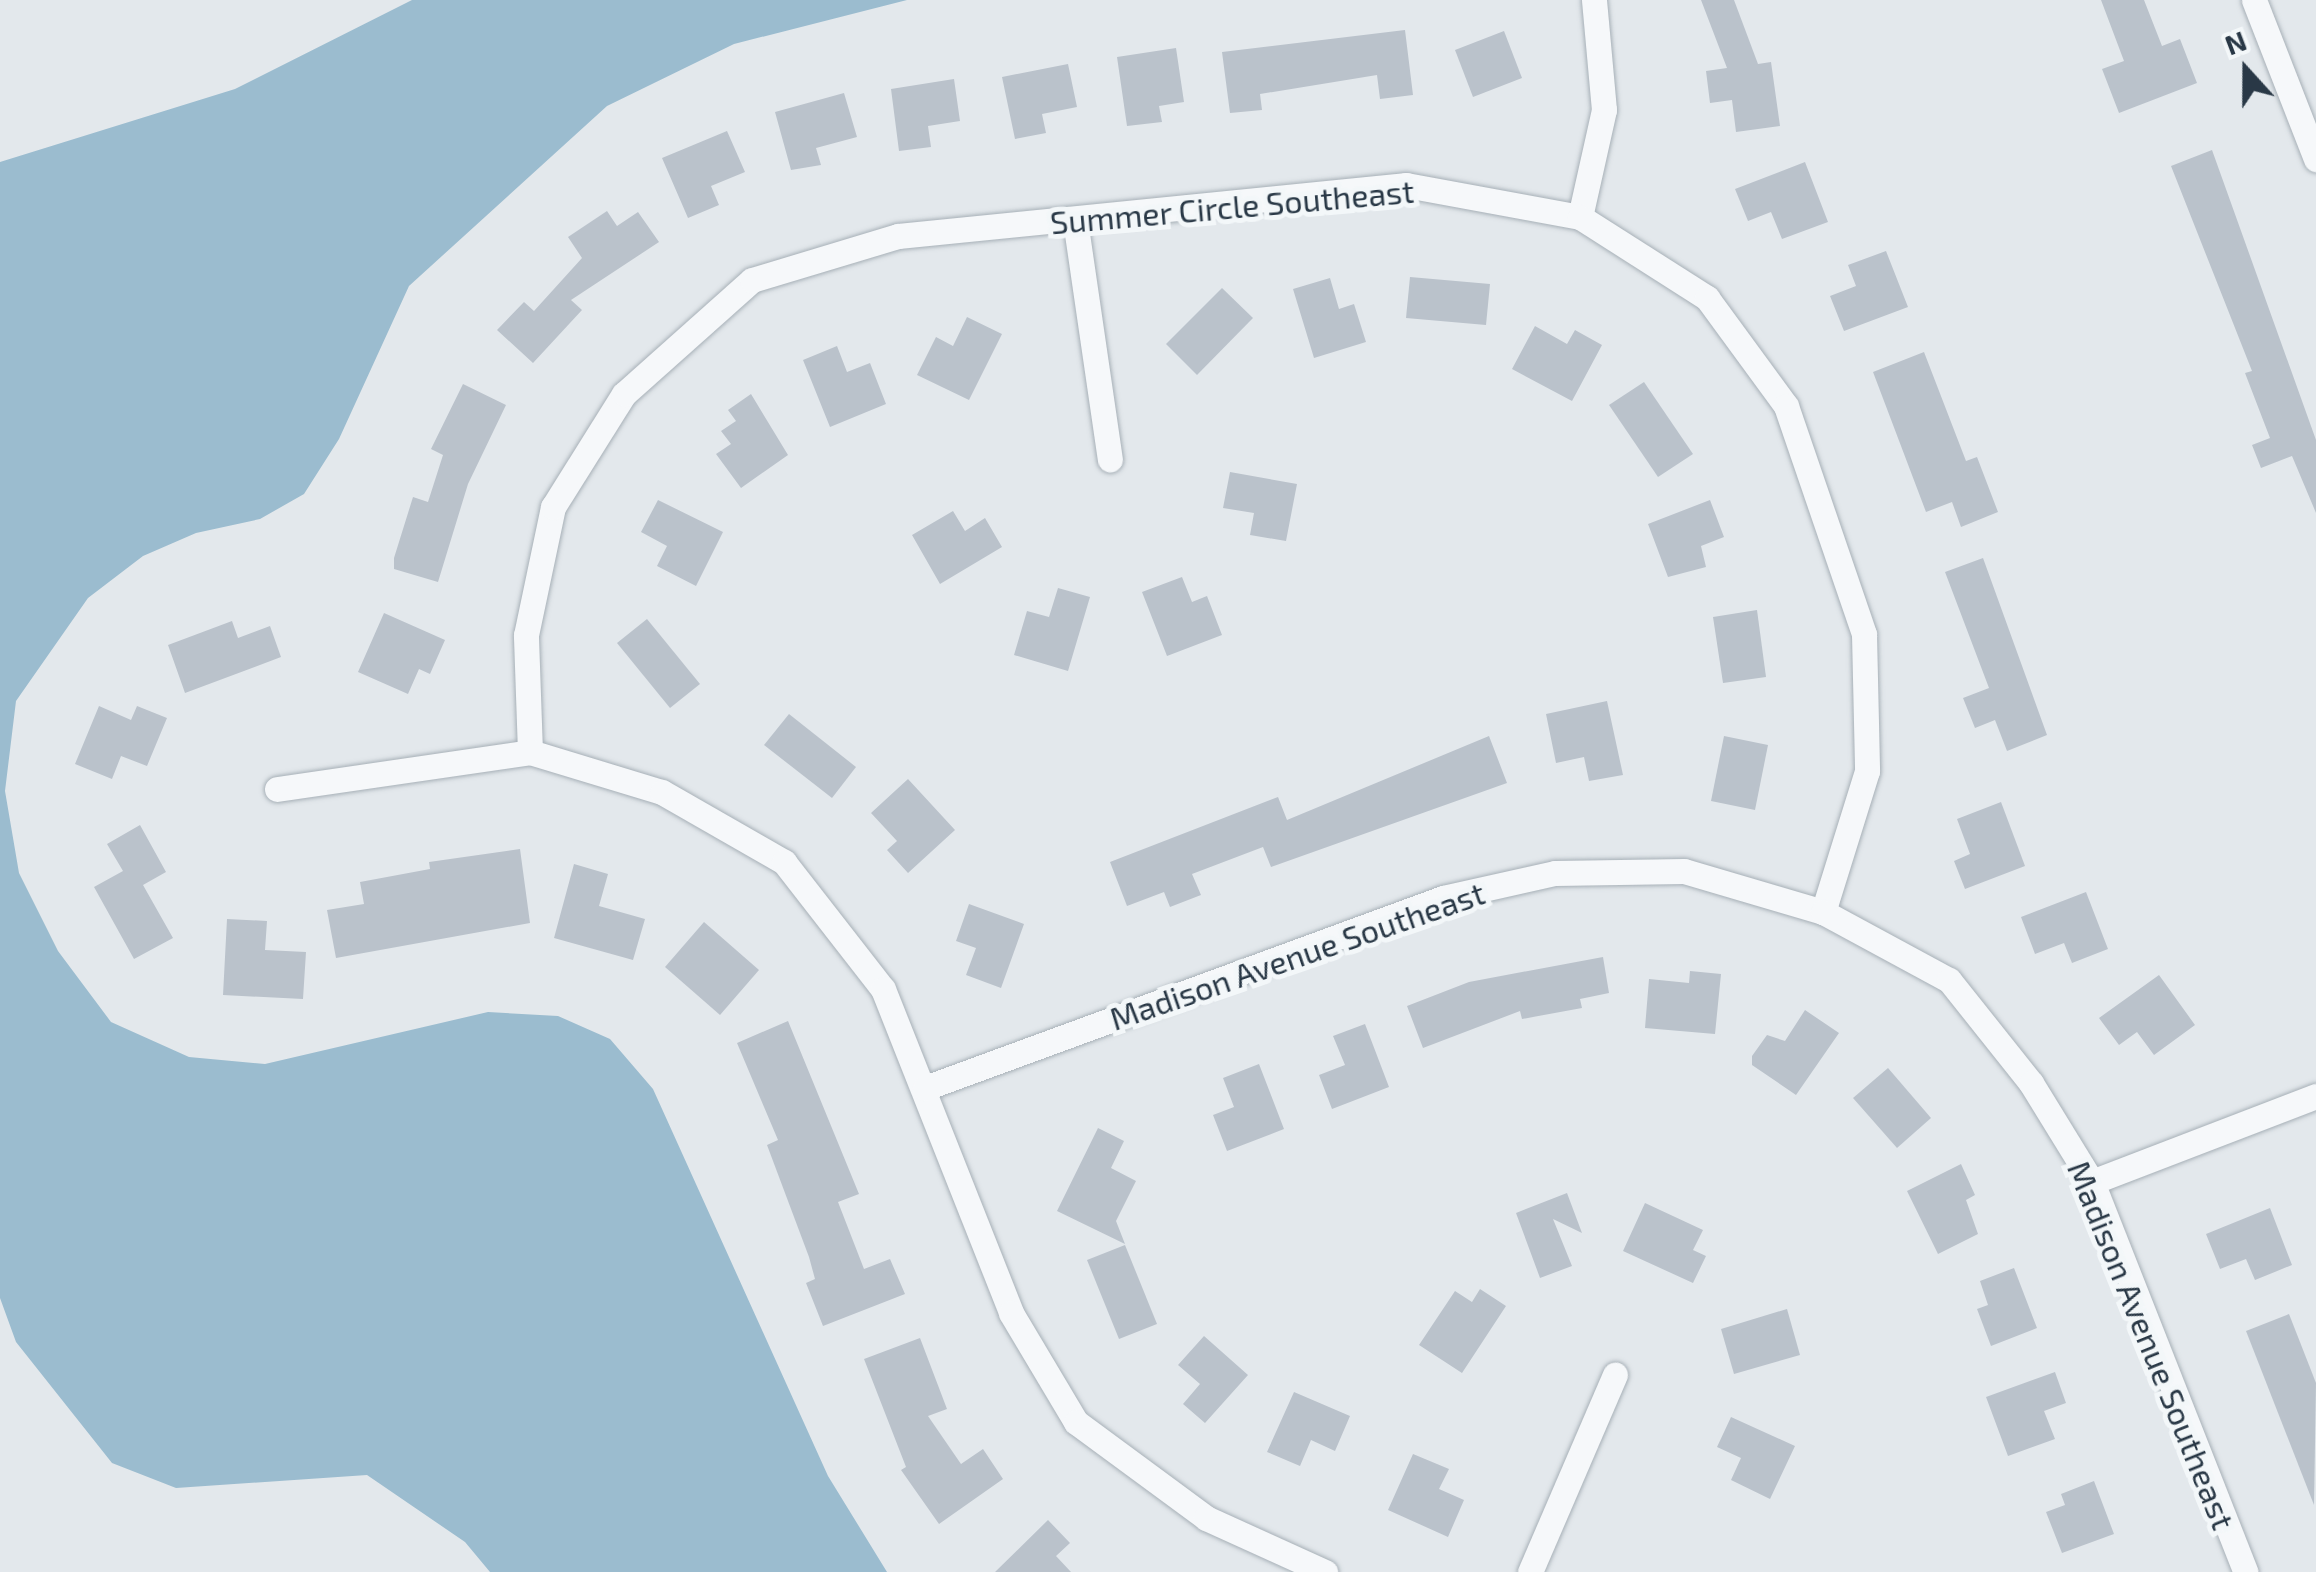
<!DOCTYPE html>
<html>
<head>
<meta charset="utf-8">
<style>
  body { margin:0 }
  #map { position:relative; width:2316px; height:1572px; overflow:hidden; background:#e3e8ec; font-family:"Exo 2",sans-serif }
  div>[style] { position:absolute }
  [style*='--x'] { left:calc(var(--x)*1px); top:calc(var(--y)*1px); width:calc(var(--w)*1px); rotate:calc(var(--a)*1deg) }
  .water>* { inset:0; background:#9bbccf }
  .building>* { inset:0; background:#bac2cb }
  .roads { filter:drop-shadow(0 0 2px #a7b0b7) drop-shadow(0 0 2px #a7b0b7) }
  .street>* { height:25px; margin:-12.5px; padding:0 12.5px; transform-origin:12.5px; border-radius:12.5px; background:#f6f8fa }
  span { translate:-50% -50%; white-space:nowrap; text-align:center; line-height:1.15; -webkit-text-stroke:10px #f3f7f9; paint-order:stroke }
  .street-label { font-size:32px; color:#293846 }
  .north { position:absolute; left:2196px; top:20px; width:100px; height:100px; -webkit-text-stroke:8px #f3f7f9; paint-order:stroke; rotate:339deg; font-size:28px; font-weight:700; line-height:40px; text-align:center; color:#293846 }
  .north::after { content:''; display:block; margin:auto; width:35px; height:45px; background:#293846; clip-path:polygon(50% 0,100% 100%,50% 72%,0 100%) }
</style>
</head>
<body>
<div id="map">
  <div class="water">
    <div style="clip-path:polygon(412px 0,907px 0,734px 44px,607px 106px,409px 286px,339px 439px,304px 494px,260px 519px,196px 533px,143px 556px,88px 598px,16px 701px,5px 791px,19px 873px,58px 951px,111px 1022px,189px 1057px,265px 1064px,488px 1012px,558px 1016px,610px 1039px,653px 1089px,828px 1476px,887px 1572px,490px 1572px,465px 1542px,367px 1475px,176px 1488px,112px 1463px,16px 1342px,0 1298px,0 162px,235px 89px)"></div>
  </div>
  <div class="building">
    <div style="clip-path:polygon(1701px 0,1734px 0,1758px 64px,1771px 62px,1780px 126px,1736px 132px,1732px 100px,1710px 103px,1706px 71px,1727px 68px)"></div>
    <div style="clip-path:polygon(2101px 0,2144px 0,2162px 46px,2180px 39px,2197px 83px,2119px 113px,2102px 69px,2124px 61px)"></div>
    <div style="clip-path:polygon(1405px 30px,1413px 95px,1380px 99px,1377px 75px,1260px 94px,1262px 110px,1230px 113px,1222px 52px)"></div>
    <div style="clip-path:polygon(1504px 31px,1522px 78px,1473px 97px,1455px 50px)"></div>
    <div style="clip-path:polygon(1176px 48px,1184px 102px,1159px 106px,1162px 122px,1127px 126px,1117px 57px)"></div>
    <div style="clip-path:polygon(1068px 64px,1077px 107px,1042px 114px,1046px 133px,1015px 139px,1002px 77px)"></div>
    <div style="clip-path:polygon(954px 79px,960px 121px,928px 126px,931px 147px,899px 151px,891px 89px)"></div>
    <div style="clip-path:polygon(844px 93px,857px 137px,816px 148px,821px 165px,791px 170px,775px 112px)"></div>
    <div style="clip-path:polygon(727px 131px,745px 172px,711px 186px,719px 205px,688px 218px,662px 158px)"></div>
    <div style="clip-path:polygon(2212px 150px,2316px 440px,2316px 513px,2292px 456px,2261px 468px,2252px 445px,2270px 438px,2245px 373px,2252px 371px,2171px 166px)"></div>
    <div style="clip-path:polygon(1805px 162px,1828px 222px,1782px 239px,1771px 212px,1748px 221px,1735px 189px)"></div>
    <div style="clip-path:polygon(607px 211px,617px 226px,638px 212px,659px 242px,571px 300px,582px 310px,533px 363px,497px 330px,524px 302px,534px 311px,582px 258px,568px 237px)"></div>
    <div style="clip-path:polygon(1886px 251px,1908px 307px,1844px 331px,1830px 296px,1856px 286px,1848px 265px)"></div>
    <div style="clip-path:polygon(1410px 277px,1490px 284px,1486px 325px,1406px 318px)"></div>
    <div style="clip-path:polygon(1330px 278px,1339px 309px,1354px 304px,1366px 342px,1314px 358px,1293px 289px)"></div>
    <div style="clip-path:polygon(1222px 288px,1253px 318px,1197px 375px,1166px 344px)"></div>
    <div style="clip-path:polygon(967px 317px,1002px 334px,969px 400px,917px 375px,936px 337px,953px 346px)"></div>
    <div style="clip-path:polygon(1535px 326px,1567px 344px,1575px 330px,1602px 345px,1572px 401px,1512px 369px)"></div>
    <div style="clip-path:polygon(837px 346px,847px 372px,870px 363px,886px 404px,830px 427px,803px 360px)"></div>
    <div style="clip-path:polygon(1924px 352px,1966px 461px,1977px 457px,1998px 512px,1961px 527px,1952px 502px,1926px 512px,1873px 372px)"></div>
    <div style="clip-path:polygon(1644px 382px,1693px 454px,1658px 477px,1609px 405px)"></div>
    <div style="clip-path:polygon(463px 384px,506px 405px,468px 484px,438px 582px,394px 569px,394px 558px,413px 497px,428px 502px,443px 455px,431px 449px)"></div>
    <div style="clip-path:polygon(751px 394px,788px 455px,741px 488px,716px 454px,731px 444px,721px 431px,736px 421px,728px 410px)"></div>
    <div style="clip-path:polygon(1230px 472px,1297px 484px,1286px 541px,1250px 535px,1254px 513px,1223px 508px)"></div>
    <div style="clip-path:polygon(658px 500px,723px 532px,696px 586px,657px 566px,667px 546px,641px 532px)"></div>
    <div style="clip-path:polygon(1710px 500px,1724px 537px,1701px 546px,1706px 567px,1668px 577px,1648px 524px)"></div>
    <div style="clip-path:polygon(953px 511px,965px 531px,985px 518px,1002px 547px,940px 584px,912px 535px)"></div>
    <div style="clip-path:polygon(1983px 558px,2047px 735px,2007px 751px,1995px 720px,1975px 728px,1963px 698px,1989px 688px,1945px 572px)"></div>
    <div style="clip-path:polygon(1182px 577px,1192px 602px,1207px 596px,1222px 635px,1167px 656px,1142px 592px)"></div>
    <div style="clip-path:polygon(1058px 588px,1090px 597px,1068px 671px,1014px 655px,1027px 611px,1049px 617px)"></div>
    <div style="clip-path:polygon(1757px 610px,1766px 677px,1723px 683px,1713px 617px)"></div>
    <div style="clip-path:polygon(384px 613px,445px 640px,430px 674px,419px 669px,408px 694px,358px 672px)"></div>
    <div style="clip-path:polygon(647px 619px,700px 684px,670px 708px,617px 643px)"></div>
    <div style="clip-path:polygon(232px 621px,238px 638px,270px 626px,281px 657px,185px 693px,168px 645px)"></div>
    <div style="clip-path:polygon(1607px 701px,1623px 775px,1589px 781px,1584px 757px,1556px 763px,1546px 714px)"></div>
    <div style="clip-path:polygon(99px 706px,131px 720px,137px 706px,167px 718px,147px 766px,121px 756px,112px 779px,75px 764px)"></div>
    <div style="clip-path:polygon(789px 714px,856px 767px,832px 798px,764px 745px)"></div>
    <div style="clip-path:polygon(1489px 736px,1507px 783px,1271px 867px,1263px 847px,1192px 874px,1201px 895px,1170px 907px,1164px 892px,1127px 906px,1110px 862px,1278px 797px,1287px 820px)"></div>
    <div style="clip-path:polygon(1724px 736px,1768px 745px,1755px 810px,1711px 801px)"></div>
    <div style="clip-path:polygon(908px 779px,955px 830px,908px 873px,887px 850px,897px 841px,871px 813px)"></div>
    <div style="clip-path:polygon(2001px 802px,2025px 866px,1965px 889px,1954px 861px,1970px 854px,1957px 819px)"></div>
    <div style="clip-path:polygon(140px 825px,166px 872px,143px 885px,173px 938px,134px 959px,94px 887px,123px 871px,107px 844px)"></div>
    <div style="clip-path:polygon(520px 849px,530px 923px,336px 958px,327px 910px,364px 904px,360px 882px,430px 869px,429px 862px)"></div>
    <div style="clip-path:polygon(574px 864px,608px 874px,599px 906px,645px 919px,633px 960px,554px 938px)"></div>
    <div style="clip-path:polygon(2086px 892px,2108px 949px,2072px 963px,2064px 943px,2035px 954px,2021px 917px)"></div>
    <div style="clip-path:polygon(969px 904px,1024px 924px,1001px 988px,966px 975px,976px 948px,956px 941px)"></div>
    <div style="clip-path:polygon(227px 919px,267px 921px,265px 950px,306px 952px,303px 999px,223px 995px)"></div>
    <div style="clip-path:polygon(704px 922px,759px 970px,720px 1015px,665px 967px)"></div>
    <div style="clip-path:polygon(1603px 957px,1609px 993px,1580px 999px,1582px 1008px,1522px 1019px,1520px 1011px,1423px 1048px,1407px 1006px,1469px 982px)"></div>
    <div style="clip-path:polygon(1690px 971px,1721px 974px,1715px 1034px,1645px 1028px,1649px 979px,1689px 983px)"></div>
    <div style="clip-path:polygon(2159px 975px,2195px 1025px,2154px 1055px,2137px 1032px,2119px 1045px,2099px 1018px)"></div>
    <div style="clip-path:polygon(1805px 1010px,1839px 1033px,1796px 1095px,1752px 1065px,1752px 1056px,1767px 1035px,1785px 1041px)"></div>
    <div style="clip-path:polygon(788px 1021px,859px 1194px,838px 1202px,864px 1269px,890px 1259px,905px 1294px,823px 1326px,806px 1283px,815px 1279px,809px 1257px,767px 1145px,778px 1140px,737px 1043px)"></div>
    <div style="clip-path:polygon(1365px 1024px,1389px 1087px,1332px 1109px,1319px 1075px,1345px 1065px,1333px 1036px)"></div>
    <div style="clip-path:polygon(1259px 1064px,1284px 1129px,1227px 1151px,1213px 1115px,1234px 1107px,1223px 1078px)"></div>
    <div style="clip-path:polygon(1888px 1068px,1931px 1118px,1897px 1148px,1853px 1098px)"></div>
    <div style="clip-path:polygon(1098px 1128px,1124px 1141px,1111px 1168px,1136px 1181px,1116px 1221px,1125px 1244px,1057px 1211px)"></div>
    <div style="clip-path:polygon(1961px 1164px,1975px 1195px,1966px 1200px,1978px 1234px,1938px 1254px,1907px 1191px)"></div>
    <div style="clip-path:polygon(1567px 1193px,1582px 1233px,1553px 1219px,1572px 1266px,1540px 1278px,1516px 1213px)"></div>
    <div style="clip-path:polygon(1645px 1203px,1703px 1230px,1693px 1250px,1706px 1256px,1693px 1283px,1623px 1251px)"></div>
    <div style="clip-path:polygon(2270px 1208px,2292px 1265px,2255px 1280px,2246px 1259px,2220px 1269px,2206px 1234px)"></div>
    <div style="clip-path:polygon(1125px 1245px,1157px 1324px,1119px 1339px,1087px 1260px)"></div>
    <div style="clip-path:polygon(2014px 1268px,2037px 1328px,1991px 1346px,1977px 1309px,1988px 1305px,1980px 1281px)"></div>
    <div style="clip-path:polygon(1480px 1289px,1506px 1306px,1462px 1373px,1419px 1345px,1455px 1291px,1472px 1302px)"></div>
    <div style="clip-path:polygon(1787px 1309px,1800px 1355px,1734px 1374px,1721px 1329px)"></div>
    <div style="clip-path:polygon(2289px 1314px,2316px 1383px,2314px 1505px,2246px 1331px)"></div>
    <div style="clip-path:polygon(1204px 1336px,1248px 1375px,1205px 1423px,1183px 1404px,1200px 1384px,1178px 1365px)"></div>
    <div style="clip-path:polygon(920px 1338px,947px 1409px,928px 1416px,961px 1464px,983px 1449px,1003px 1479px,939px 1524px,901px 1470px,906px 1467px,864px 1359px)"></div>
    <div style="clip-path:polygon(2055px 1372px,2066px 1403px,2044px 1411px,2055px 1439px,2008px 1456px,1986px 1397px)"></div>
    <div style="clip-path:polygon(1294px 1392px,1350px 1416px,1335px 1451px,1311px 1440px,1300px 1466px,1267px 1452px)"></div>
    <div style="clip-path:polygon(1731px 1417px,1795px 1446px,1770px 1499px,1731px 1480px,1741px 1458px,1717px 1447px)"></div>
    <div style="clip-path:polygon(1413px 1454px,1449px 1469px,1439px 1489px,1464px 1500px,1448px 1537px,1388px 1510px)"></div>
    <div style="clip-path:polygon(2094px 1481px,2114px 1534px,2062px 1553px,2046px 1512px,2065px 1505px,2061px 1494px)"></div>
    <div style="clip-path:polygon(1048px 1520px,1070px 1543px,1056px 1556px,1071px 1572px,995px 1572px)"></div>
  </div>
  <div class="roads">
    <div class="street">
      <div style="--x:2254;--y:0;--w:171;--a:68.7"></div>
      <div style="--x:1580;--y:217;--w:110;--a:-77.4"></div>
      <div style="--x:1604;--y:110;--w:110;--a:-95.2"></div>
      <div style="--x:1075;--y:220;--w:242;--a:81.7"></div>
      <div style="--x:530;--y:752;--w:117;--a:-92"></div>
      <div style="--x:526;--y:635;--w:131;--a:-78.1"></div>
      <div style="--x:553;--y:507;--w:133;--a:-57.9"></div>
      <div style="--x:624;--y:394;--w:171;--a:-41.7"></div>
      <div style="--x:752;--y:280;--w:152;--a:-16.8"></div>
      <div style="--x:898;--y:236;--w:511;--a:-5.73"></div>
      <div style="--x:1406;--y:185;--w:177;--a:10.4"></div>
      <div style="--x:1580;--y:217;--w:151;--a:32.5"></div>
      <div style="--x:1707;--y:298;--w:134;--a:53.8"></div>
      <div style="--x:1786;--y:406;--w:241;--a:71.1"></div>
      <div style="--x:1864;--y:634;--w:137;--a:88.7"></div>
      <div style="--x:1867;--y:771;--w:148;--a:107.3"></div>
      <div style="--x:277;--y:789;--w:256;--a:-8.3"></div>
      <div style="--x:530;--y:752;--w:138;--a:16.9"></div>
      <div style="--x:662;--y:792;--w:141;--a:29.8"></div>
      <div style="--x:784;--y:862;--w:161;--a:52.1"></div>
      <div style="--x:883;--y:989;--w:348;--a:68.4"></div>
      <div style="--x:1011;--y:1313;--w:127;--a:59.2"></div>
      <div style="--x:1076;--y:1422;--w:162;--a:36.4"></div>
      <div style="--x:1206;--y:1518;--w:131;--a:24.4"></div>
      <div style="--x:925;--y:1088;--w:552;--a:-20.14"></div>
      <div style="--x:1443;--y:898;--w:115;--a:-12.6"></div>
      <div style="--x:1555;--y:873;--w:129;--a:-0.9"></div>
      <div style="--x:1684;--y:871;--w:145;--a:16.4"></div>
      <div style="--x:1823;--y:912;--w:143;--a:28.4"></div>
      <div style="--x:1949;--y:980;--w:132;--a:51.5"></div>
      <div style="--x:2031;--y:1083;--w:116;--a:58.4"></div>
      <div style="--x:2092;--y:1182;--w:419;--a:68.5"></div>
      <div style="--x:2092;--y:1182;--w:240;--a:-21"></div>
      <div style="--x:1530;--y:1572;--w:215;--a:-66.7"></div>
    </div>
  </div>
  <div class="street-label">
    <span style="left:1232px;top:206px;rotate:-5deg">Summer Circle Southeast</span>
    <span style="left:1297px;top:955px;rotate:-19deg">Madison Avenue Southeast</span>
    <span style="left:2152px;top:1345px;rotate:68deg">Madison Avenue Southeast</span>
  </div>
  <div class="north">N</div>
</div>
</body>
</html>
